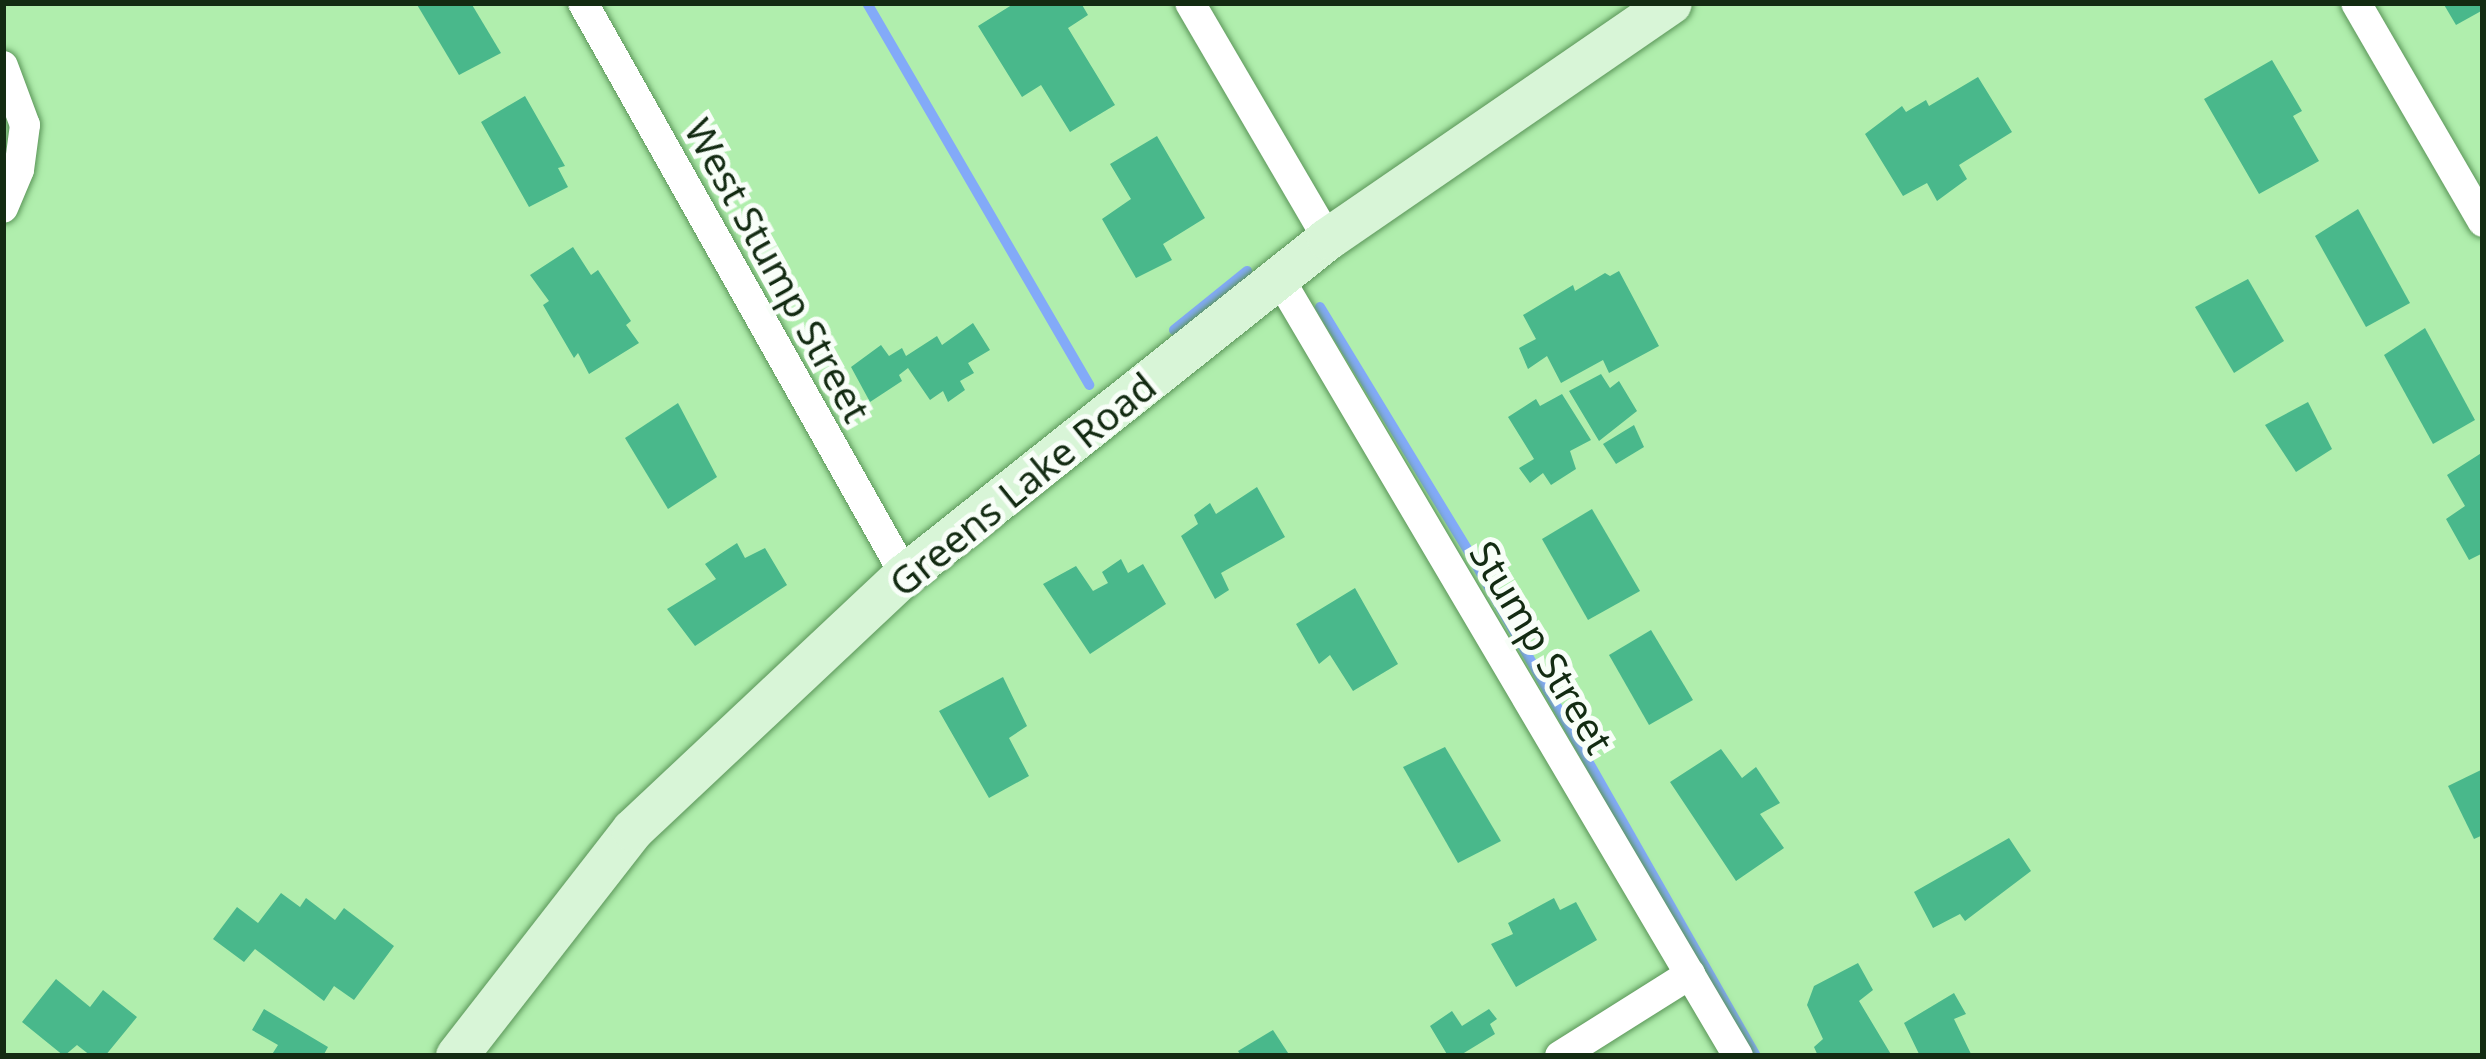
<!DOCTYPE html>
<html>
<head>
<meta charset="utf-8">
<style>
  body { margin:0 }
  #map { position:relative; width:2486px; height:1059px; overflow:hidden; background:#b0eead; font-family:"Noto Sans",sans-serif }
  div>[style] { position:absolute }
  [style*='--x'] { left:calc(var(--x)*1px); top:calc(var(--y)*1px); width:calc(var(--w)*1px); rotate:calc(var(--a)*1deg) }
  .stream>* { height:10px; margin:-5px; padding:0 5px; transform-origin:5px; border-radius:5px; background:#83aaf8 }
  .building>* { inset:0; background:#49b88b }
  .roads { filter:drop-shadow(0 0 3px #5a9558) drop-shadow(0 0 3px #5a9558) }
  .street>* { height:30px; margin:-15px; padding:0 15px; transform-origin:15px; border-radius:15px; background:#fff }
  .secondary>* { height:42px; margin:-21px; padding:0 21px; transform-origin:21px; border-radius:21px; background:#d8f5d7 }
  span { translate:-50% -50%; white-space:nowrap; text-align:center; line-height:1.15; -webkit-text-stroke:10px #f8fef8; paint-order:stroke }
  .street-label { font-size:39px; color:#132b12 }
  .frame { position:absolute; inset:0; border:6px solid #132b12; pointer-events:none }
</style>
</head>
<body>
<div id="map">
  <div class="stream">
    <div style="--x:867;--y:3;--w:442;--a:59.8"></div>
    <div style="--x:1320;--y:307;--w:289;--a:58.7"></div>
    <div style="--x:1470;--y:554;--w:578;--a:60.33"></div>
    <div style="--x:1174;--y:330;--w:94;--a:-38.9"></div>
  </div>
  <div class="building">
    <div style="clip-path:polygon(416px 3px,471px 3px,501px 53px,459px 75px)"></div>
    <div style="clip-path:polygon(1015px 3px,1081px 3px,1088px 15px,1068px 28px,1115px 105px,1070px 132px,1041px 85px,1022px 97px,978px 26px)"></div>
    <div style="clip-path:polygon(2443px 3px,2483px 3px,2483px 10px,2456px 25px)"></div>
    <div style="clip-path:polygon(2272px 60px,2302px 111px,2293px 116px,2319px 161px,2259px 194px,2204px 99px)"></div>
    <div style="clip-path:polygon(1978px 77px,2012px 132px,1959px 165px,1967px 179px,1937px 201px,1927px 183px,1903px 196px,1865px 134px,1902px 106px,1906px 112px,1926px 100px,1929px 106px)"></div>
    <div style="clip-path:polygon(525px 96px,565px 166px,558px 168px,568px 187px,529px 207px,481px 122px)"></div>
    <div style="clip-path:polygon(1157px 136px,1205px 218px,1163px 244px,1172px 260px,1136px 278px,1102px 219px,1131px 199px,1110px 164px)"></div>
    <div style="clip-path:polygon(2358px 209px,2410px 303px,2366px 327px,2315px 236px)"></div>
    <div style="clip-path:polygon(573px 247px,591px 275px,598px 270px,631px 321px,626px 325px,639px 343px,589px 374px,578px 353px,574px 358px,543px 305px,549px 301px,530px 275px)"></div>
    <div style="clip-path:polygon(1619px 271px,1659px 346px,1609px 373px,1603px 360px,1561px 383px,1547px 356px,1528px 369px,1519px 348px,1536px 339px,1523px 315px,1573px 285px,1575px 291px,1605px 273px,1610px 276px)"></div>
    <div style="clip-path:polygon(2248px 279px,2284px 341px,2234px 373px,2195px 307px)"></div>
    <div style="clip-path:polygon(973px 323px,990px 350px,968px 363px,974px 373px,960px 381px,965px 390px,948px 402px,943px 391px,930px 400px,908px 368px,899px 375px,902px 381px,870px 402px,851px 367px,881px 345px,889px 356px,902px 348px,906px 356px,937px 336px,942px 345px)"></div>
    <div style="clip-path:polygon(2425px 328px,2475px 420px,2433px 444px,2384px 355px)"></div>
    <div style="clip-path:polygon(1601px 374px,1610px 388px,1619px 381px,1637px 411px,1599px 441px,1569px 391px)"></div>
    <div style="clip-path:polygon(1562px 394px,1591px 440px,1570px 451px,1576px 469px,1551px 485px,1543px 473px,1530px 483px,1519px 468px,1534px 459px,1508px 417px,1536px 399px,1540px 406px)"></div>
    <div style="clip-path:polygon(2308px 402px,2332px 449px,2296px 472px,2265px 425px)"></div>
    <div style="clip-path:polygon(678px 403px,717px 477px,668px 509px,625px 438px)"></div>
    <div style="clip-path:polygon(1634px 425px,1644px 447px,1616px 464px,1603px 444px)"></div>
    <div style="clip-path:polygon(2483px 452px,2483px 553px,2469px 560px,2446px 519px,2465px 506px,2447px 475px)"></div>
    <div style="clip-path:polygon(1257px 487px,1285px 537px,1221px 573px,1229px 590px,1215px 599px,1181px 536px,1198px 524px,1194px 515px,1210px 503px,1216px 514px)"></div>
    <div style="clip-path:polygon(1592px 509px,1640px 591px,1588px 620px,1542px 539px)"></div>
    <div style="clip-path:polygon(737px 543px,745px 558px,765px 548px,787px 585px,695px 646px,667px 609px,716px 579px,705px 564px)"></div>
    <div style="clip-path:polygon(1121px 559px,1128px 573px,1143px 564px,1166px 604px,1090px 654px,1043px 584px,1076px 566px,1093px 591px,1108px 583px,1102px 572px)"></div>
    <div style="clip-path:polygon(1355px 588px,1398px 664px,1353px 691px,1330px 655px,1319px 664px,1296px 624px)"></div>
    <div style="clip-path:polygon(1651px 630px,1693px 700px,1649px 725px,1609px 655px)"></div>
    <div style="clip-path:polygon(1003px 677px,1027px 726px,1009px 738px,1029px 776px,989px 798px,939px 711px)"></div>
    <div style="clip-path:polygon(1445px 747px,1501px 841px,1458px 863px,1403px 767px)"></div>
    <div style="clip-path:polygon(1721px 749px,1742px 778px,1756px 767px,1780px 803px,1760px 814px,1784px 848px,1736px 881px,1670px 782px)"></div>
    <div style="clip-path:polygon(2483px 769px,2483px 835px,2474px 839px,2448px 786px)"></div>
    <div style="clip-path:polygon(2009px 838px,2031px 871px,1965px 921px,1960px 914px,1933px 928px,1914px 892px)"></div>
    <div style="clip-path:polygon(281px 893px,300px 907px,306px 898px,335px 920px,344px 908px,394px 946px,354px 1000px,334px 986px,324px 1001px,255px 949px,244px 962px,213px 939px,237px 907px,258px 923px)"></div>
    <div style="clip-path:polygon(1554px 898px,1560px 910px,1576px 902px,1597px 940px,1516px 987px,1491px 944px,1513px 934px,1508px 923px)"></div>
    <div style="clip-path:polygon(1858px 963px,1873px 990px,1859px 1001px,1892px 1056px,1818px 1056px,1814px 1047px,1823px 1039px,1807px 1005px,1814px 986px)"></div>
    <div style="clip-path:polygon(56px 979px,90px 1007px,103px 990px,137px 1017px,105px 1056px,91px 1056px,77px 1045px,64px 1056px,22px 1022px)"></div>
    <div style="clip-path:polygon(1954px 993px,1966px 1014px,1954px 1019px,1972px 1056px,1920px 1056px,1904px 1023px)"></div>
    <div style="clip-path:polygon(264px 1009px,328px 1047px,323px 1056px,271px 1056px,278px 1045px,252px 1030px)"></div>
    <div style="clip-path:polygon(1489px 1009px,1497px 1019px,1490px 1024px,1495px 1034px,1459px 1056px,1448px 1056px,1430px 1026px,1452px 1011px,1462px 1026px)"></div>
    <div style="clip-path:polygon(1273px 1030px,1290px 1056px,1241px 1056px,1238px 1051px)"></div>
  </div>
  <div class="roads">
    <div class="street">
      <div style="--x:583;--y:3;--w:656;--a:60.62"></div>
      <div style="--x:1190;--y:3;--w:273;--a:59.7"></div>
      <div style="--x:2356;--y:3;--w:253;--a:59.9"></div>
      <div style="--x:3;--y:66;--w:63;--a:69.6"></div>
      <div style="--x:25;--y:125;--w:45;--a:97.6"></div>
      <div style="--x:19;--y:170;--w:41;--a:112.8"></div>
      <div style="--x:1279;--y:278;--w:903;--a:59.46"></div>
      <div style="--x:1560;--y:1056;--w:154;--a:-32.2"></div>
    </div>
    <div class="secondary">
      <div style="--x:457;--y:1056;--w:286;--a:-52.1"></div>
      <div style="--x:633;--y:830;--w:373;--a:-43.2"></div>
      <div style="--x:905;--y:575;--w:540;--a:-38.46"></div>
      <div style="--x:1328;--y:239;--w:416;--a:-34.5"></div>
    </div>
  </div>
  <div class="street-label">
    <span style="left:778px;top:270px;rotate:61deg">West Stump Street</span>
    <span style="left:1022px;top:484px;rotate:-39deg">Greens Lake Road</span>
    <span style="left:1542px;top:647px;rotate:59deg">Stump Street</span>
  </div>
  <div class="frame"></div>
</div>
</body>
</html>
